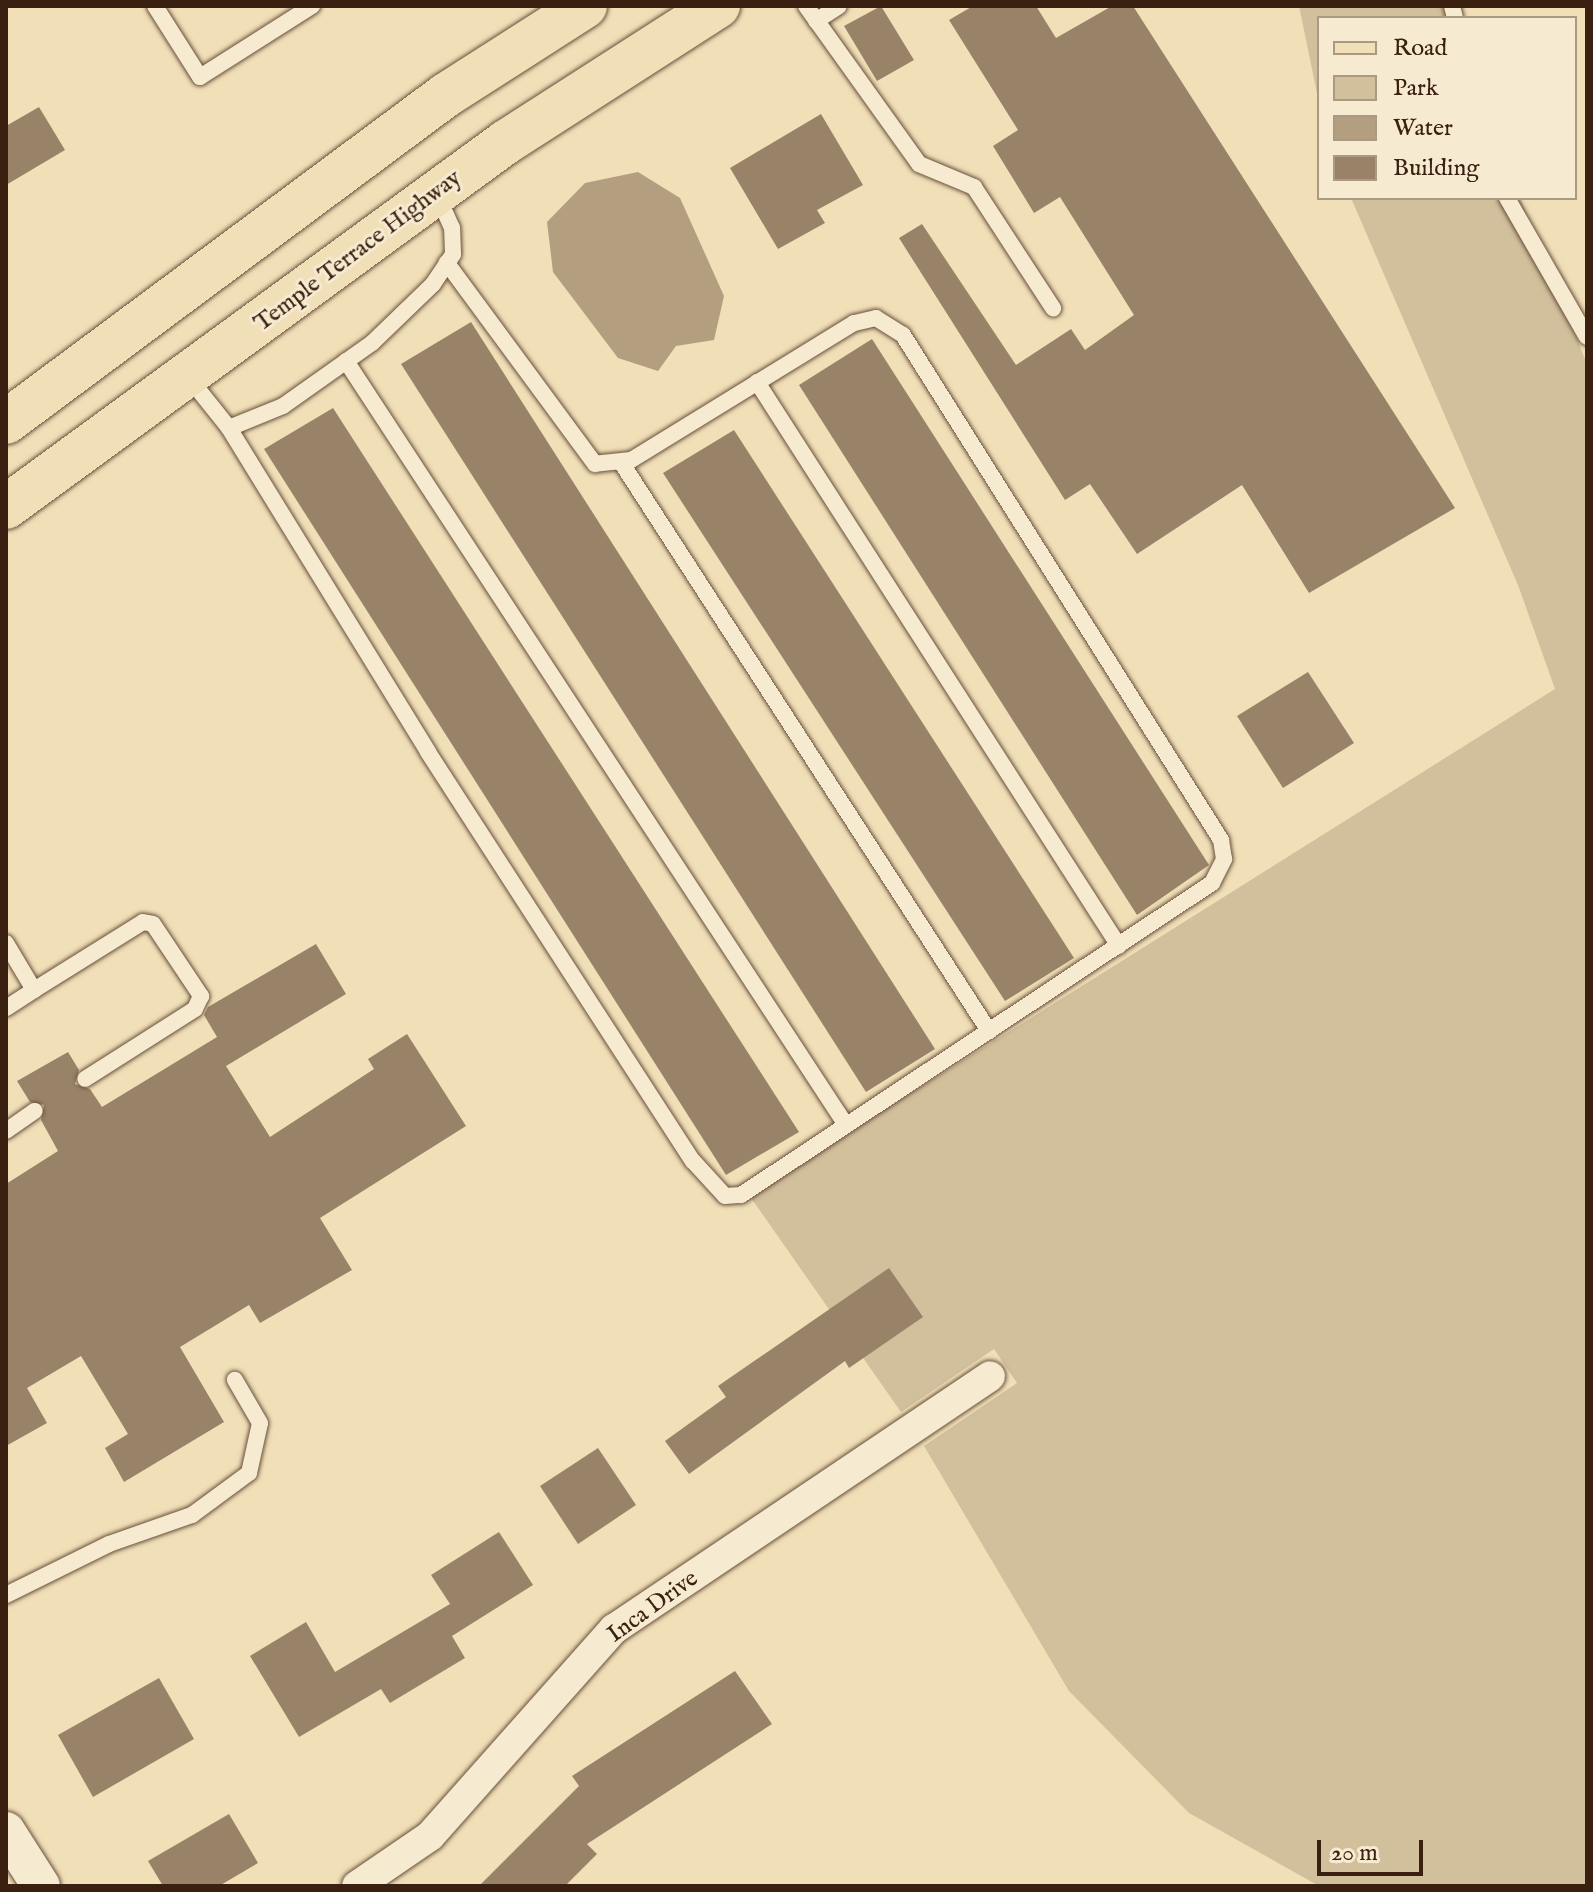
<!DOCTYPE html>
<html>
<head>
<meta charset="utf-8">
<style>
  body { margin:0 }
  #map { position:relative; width:1593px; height:1892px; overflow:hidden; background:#f1dfb8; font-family:"IM FELL English",serif }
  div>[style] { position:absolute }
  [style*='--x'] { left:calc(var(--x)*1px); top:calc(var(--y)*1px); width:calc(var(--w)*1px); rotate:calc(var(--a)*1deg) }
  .green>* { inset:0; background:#d2bf9c }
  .water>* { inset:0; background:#b39e7f }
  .building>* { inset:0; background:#998368 }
  .roads { filter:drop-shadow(0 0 2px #68503b) drop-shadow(0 0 2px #68503b) }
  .service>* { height:16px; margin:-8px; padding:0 8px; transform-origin:8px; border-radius:8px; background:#f6ead1 }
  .minor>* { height:30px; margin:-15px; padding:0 15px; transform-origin:15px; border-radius:15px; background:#f6ead1 }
  .tertiary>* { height:38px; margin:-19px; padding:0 19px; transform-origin:19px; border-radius:19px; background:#f6ead1 }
  .primary>* { height:44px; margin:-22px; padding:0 22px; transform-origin:22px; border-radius:22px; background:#f1dfb8 }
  span { translate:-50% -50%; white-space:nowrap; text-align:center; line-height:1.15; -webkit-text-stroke:6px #f6ead1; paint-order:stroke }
  .street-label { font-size:24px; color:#3a2011 }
  .frame { position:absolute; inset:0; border:8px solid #3a2011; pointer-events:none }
  .legend { position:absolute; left:1317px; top:16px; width:260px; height:184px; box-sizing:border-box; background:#f6ead1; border:2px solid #ab9984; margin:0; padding:10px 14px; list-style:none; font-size:24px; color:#3a2011 }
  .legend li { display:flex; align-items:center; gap:16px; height:40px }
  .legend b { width:40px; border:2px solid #ab9984 }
  .scale { position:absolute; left:1317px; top:1840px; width:106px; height:36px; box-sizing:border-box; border:4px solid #3a2011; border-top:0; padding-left:10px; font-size:24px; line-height:28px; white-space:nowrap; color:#3a2011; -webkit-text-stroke:6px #f6ead1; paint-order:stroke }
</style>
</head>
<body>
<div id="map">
  <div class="green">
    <div style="clip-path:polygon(1299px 6px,1458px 6px,1462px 18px,1319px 18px,1319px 103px)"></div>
    <div style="clip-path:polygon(1351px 198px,1520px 198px,1587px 364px,1587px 1886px,1319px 1886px,1189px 1813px,1069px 1691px,924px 1446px,1017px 1383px,994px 1349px,901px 1412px,749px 1195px,1555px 689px,1518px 585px)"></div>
  </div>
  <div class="water">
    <div style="clip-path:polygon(638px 172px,680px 198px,724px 296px,714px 340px,676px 346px,658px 371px,618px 358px,553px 272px,547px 222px,585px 183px)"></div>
  </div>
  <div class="building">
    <div style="clip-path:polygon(881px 6px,914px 60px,877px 81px,844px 26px)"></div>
    <div style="clip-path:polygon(973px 6px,1036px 6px,1056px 38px,1112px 6px,1133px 6px,1455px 508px,1309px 593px,1242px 485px,1137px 554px,1090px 484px,1065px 500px,899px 238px,922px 224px,1016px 365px,1071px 329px,1085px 350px,1134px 315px,1060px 197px,1034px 213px,993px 146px,1018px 130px,949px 20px)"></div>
    <div style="clip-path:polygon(39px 107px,65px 150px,6px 185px,6px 126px)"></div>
    <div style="clip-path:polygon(821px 114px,863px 185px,817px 210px,825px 223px,778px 249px,730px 168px)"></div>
    <div style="clip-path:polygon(471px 322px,935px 1049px,866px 1092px,401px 364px)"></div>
    <div style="clip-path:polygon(872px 339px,1209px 865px,1137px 915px,799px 385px)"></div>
    <div style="clip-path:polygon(333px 408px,799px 1132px,726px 1175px,264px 449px)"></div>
    <div style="clip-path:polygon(734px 430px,1074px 958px,1005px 1001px,663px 473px)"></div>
    <div style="clip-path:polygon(1308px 672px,1354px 743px,1283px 788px,1237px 716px)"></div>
    <div style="clip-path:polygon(316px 944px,346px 994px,226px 1066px,270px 1137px,374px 1069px,368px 1059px,407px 1034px,466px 1126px,320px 1218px,352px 1270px,260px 1323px,249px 1305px,180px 1347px,224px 1422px,124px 1482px,105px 1448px,128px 1434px,81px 1356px,27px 1388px,47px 1423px,6px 1446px,6px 1184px,58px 1151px,41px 1120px,44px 1105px,30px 1102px,17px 1081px,68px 1052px,79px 1070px,75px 1084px,90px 1089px,102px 1107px,217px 1037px,204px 1015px,208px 1007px)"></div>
    <div style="clip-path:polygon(889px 1268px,923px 1317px,849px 1368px,845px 1361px,689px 1474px,665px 1441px,726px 1397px,718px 1386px)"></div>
    <div style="clip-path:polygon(598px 1448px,636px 1505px,578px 1544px,540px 1486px)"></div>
    <div style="clip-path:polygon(499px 1532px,533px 1585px,452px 1636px,465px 1658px,390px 1703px,381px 1689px,299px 1737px,250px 1656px,306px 1622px,335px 1672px,450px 1604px,431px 1575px)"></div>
    <div style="clip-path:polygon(735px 1671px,772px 1724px,587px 1844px,597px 1854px,565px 1886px,479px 1886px,579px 1786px,572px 1776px)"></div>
    <div style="clip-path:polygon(159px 1678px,194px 1739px,93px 1797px,58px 1735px)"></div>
    <div style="clip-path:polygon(229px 1814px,258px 1863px,219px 1886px,163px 1886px,148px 1861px)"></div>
  </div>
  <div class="roads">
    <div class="service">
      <div style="--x:155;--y:6;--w:84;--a:57.6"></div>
      <div style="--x:200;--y:77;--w:133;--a:-32.4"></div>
      <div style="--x:806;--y:6;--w:194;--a:54.4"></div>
      <div style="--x:919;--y:164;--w:60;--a:22.7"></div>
      <div style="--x:974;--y:187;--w:145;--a:56.9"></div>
      <div style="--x:1452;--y:6;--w:12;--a:76"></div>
      <div style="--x:816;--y:21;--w:27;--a:-33"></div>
      <div style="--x:1507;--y:198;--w:160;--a:60.1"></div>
      <div style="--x:346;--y:361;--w:913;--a:56.8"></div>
      <div style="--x:189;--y:378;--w:64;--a:51.3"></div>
      <div style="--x:229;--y:428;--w:58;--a:-22.2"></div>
      <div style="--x:283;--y:406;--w:109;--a:-35.3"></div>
      <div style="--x:372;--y:343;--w:85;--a:-44"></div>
      <div style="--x:433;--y:284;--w:36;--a:-56"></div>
      <div style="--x:453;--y:254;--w:26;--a:-92"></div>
      <div style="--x:452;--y:228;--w:37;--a:-114"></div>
      <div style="--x:757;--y:382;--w:670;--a:57.31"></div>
      <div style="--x:229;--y:428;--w:380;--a:58.4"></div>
      <div style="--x:428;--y:752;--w:487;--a:57.1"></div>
      <div style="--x:693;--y:1161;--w:47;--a:47.6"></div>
      <div style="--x:725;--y:1196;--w:16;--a:-4"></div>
      <div style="--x:741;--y:1195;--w:565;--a:-33.52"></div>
      <div style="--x:1212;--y:883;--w:27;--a:-63"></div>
      <div style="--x:1224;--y:859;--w:19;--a:-99"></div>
      <div style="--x:1221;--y:840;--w:597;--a:-122.2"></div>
      <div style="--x:903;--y:335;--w:32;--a:-148"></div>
      <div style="--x:876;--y:318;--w:23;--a:167"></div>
      <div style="--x:854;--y:323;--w:262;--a:148.4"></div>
      <div style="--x:631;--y:460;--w:36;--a:174"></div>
      <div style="--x:595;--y:464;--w:250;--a:-126.4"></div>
      <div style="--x:621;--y:462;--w:678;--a:57.11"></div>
      <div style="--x:6;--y:943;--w:55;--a:59.2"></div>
      <div style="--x:34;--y:990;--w:33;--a:147"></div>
      <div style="--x:34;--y:990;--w:128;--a:-32"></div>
      <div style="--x:143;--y:922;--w:10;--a:11"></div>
      <div style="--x:153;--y:924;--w:87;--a:56.3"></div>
      <div style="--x:201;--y:996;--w:14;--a:115"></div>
      <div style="--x:195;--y:1009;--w:130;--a:147.5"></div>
      <div style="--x:6;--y:1131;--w:35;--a:-35"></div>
      <div style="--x:6;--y:1595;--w:115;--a:-26.3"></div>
      <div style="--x:109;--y:1544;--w:88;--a:-19.3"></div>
      <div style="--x:192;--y:1515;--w:71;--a:-36.4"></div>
      <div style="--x:249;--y:1473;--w:51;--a:-77.6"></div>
      <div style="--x:260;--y:1423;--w:50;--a:-120.2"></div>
    </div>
    <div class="minor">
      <div style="--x:357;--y:1886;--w:88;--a:-34.4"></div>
      <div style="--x:430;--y:1836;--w:277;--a:-48.4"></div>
      <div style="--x:614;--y:1629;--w:453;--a:-33.9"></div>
    </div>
    <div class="tertiary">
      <div style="--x:6;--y:1831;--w:65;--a:57.5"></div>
    </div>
    <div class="primary">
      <div style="--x:6;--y:422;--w:548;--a:-36.62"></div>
      <div style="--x:446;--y:95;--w:165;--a:-32.6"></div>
      <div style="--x:6;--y:507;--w:619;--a:-36.13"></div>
      <div style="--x:506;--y:142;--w:252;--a:-32.7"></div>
    </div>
  </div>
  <div class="street-label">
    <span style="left:358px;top:251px;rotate:-37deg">Temple Terrace Highway</span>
    <span style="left:653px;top:1607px;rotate:-36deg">Inca Drive</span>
  </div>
  <div class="frame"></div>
  <ul class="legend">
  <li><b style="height:10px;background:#f1dfb8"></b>Road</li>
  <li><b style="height:22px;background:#d2bf9c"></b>Park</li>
  <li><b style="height:22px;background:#b39e7f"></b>Water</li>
  <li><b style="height:22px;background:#998368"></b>Building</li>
  </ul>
  <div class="scale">20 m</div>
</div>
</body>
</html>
